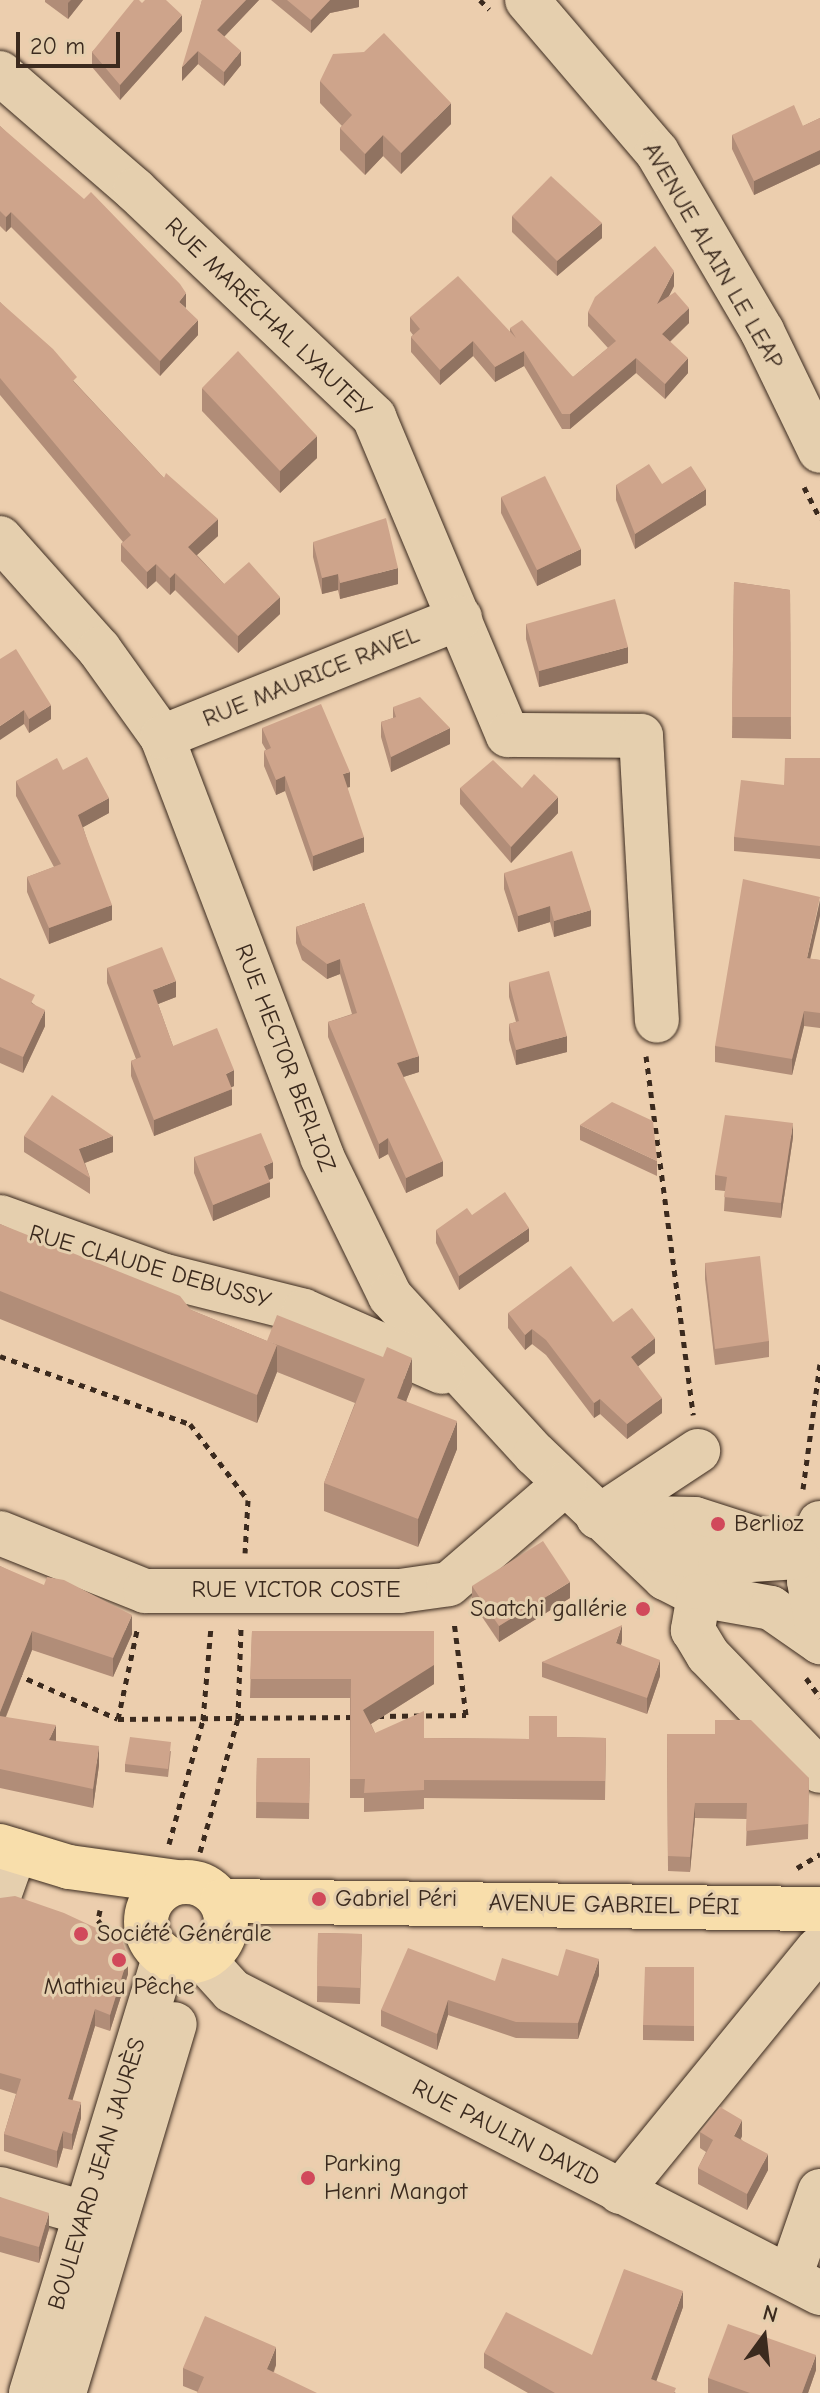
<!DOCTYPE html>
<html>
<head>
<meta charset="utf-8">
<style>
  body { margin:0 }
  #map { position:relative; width:820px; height:2393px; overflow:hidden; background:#ecceae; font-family:"Comic Neue",sans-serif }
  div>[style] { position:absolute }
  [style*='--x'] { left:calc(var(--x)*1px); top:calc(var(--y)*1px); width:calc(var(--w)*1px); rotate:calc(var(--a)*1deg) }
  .path>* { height:5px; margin-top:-2.5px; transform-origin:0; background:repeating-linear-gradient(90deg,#3b2a1e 0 6px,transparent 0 12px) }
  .roads { filter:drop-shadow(0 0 2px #3b2a1e) drop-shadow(0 0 2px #3b2a1e) }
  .minor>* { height:44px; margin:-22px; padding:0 22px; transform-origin:22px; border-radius:22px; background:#e5cfae }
  .major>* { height:44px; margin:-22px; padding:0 22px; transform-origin:22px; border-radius:22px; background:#f8deab }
  .major>.ring { margin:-22px; padding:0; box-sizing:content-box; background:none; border:44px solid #f8deab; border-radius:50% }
  .wall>* { inset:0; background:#b18d78 }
  .shaded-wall>* { inset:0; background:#907361 }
  .building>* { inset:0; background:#cea48b }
  .dots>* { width:22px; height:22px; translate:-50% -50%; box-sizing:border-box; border:4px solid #e5cfae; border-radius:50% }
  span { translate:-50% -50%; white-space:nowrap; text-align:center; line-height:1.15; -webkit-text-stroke:6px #e5cfae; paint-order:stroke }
  .street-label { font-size:24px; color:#3b2a1e }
  .poi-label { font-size:24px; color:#3b2a1e }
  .left { translate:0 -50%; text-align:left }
  .right { translate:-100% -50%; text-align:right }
  .north { position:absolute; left:724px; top:2297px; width:80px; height:80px; -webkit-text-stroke:6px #e5cfae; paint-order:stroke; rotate:15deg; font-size:22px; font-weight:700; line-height:32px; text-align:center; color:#3b2a1e }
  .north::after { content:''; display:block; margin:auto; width:28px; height:36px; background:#3b2a1e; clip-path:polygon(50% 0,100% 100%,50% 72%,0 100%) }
  .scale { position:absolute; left:16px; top:32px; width:104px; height:36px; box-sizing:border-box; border:4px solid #3b2a1e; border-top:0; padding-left:10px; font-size:24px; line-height:28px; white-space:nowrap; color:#3b2a1e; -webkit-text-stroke:6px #e5cfae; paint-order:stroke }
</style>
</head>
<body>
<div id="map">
  <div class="path">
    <div style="--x:480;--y:0;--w:13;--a:45"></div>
    <div style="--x:804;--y:487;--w:36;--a:63"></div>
    <div style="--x:646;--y:1056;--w:362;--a:82.5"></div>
    <div style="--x:0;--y:1356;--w:202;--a:19.7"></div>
    <div style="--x:190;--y:1424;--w:96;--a:52.7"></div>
    <div style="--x:248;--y:1500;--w:53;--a:93.2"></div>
    <div style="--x:803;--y:1489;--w:126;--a:-82.3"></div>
    <div style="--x:16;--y:1674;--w:111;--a:23.8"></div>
    <div style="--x:118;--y:1719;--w:238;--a:-0.5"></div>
    <div style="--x:806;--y:1678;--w:24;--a:54"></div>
    <div style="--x:378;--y:1716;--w:88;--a:-0.7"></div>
    <div style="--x:466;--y:1715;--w:95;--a:-97.3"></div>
    <div style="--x:118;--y:1719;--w:91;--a:-77.9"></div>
    <div style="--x:169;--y:1844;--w:129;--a:-74.7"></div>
    <div style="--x:203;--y:1720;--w:93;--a:-85.1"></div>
    <div style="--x:200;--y:1852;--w:138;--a:-74.1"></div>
    <div style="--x:238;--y:1719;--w:92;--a:-88.1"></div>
    <div style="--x:797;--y:1868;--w:27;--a:-31"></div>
    <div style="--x:100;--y:1910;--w:10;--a:101"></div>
    <div style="--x:98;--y:1920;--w:24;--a:54"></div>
  </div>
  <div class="roads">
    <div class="minor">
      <div style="--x:527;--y:0;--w:200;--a:49.5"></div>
      <div style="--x:657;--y:152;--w:208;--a:59.6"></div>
      <div style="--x:762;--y:331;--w:133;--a:64.2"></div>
      <div style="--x:0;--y:73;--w:179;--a:40.9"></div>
      <div style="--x:135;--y:190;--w:330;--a:43.5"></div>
      <div style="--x:374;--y:417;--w:345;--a:67.2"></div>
      <div style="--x:508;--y:735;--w:133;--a:0.4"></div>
      <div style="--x:641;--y:736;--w:285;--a:86.8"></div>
      <div style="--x:0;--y:538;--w:149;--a:48.3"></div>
      <div style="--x:99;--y:649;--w:108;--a:54.4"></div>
      <div style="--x:162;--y:737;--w:449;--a:69.1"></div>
      <div style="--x:322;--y:1157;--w:155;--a:63.9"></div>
      <div style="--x:390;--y:1296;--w:214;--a:47.5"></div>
      <div style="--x:535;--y:1454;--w:180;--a:43.6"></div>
      <div style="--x:665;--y:1578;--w:38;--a:27"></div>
      <div style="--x:699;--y:1595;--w:73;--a:10.2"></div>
      <div style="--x:771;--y:1608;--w:60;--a:34.8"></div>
      <div style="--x:162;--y:737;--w:321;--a:-21.8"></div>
      <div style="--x:0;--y:1217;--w:175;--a:19.7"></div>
      <div style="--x:165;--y:1276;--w:143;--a:14.1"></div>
      <div style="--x:304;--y:1311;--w:151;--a:23.8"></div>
      <div style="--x:598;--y:1517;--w:97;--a:1.2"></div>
      <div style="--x:695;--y:1519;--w:121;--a:17.8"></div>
      <div style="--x:598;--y:1517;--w:120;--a:-33.4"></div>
      <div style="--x:820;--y:1523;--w:59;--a:100.7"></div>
      <div style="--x:809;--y:1581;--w:62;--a:79.8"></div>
      <div style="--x:0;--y:1533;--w:156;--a:21.8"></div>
      <div style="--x:145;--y:1591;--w:255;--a:0"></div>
      <div style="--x:400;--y:1591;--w:49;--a:-8.1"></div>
      <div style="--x:449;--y:1584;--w:153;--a:-40.8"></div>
      <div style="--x:629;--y:1543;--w:93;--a:11.8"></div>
      <div style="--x:720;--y:1562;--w:78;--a:-3.7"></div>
      <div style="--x:699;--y:1595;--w:36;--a:100"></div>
      <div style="--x:693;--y:1630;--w:29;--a:59"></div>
      <div style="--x:708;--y:1655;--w:161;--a:46"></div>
      <div style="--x:0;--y:1893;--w:45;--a:-70.3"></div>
      <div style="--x:203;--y:1959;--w:43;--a:47.8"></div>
      <div style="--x:232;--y:1991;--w:661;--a:27.19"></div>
      <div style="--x:0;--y:2189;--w:87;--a:15.9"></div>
      <div style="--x:620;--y:2192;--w:313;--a:-50.8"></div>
      <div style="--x:790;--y:2277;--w:91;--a:-70.8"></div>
      <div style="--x:31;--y:2393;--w:457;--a:-73"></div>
      <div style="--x:64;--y:2393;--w:385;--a:-73.3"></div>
    </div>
    <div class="major">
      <div style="--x:0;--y:1846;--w:72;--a:16.9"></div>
      <div style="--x:69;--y:1867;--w:109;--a:7.9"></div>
      <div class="ring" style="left:146px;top:1882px;width:36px;height:36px"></div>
      <div style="--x:222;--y:1901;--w:598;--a:0.77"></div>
    </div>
  </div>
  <div class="wall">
    <div style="clip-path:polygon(45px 0,83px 0,68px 19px,45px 2px)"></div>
    <div style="clip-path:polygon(202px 0,259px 0,224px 37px,241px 65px,224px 86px,198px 64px,182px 81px)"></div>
    <div style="clip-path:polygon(271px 0,359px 0,359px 7px,330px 13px,311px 33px)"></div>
    <div style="clip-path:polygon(142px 3px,182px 31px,120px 100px,92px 67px,92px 52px)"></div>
    <div style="clip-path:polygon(320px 81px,451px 124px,401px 174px,383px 156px,365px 175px,340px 150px,340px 128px,342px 126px,320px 103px)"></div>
    <div style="clip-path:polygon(820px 118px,820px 164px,754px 195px,732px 149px,732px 135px,803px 126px)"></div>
    <div style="clip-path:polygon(0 126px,185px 308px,198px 335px,160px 376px,11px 227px,6px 232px,0 226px)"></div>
    <div style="clip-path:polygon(512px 216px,602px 238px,557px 276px,512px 232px)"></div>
    <div style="clip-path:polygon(674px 286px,669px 296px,689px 323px,670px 342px,688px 373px,665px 399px,636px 373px,570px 429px,562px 429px,524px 366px,495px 382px,473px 356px,440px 385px,411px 352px,411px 337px,413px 335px,410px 331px,410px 317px,510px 332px,510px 328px,573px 377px,608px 348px,588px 326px,588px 312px)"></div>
    <div style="clip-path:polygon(0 302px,218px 536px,197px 555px,224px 584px,280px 614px,238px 653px,175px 590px,170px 595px,156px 581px,147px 589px,121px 561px,121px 544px,123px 542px,0 395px)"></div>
    <div style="clip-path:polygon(202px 388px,317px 458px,280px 493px,202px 411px)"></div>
    <div style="clip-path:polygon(662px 484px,706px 505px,635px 549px,616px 500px,616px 485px)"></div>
    <div style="clip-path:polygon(501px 497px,581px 565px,537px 586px,501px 513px)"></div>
    <div style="clip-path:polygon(313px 542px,398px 584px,340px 599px,338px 590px,322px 594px,313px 557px)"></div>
    <div style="clip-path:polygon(734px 582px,790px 590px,791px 739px,732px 738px)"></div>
    <div style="clip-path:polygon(526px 624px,628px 663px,539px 687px,526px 639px)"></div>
    <div style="clip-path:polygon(0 659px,51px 719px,29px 733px,24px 724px)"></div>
    <div style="clip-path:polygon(393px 707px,450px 744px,391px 772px,381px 737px,381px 722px,393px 718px)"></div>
    <div style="clip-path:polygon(262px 728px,350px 787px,347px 787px,364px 852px,313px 871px,285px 791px,276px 795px,264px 766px,264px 751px,266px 750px,262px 743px)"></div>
    <div style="clip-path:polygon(820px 758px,820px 859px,734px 851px,734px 837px,784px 785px)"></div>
    <div style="clip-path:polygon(63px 770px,109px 813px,83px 827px,112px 920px,49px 944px,27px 892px,27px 877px,54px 867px,16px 796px,16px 781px)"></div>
    <div style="clip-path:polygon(460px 788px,522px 788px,558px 813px,511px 863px,460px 804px)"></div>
    <div style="clip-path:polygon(504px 873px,591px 926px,554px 937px,550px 922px,518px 932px,504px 889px)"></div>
    <div style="clip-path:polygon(364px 903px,419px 1072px,403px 1077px,443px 1176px,406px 1193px,388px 1154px,379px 1159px,328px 1037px,328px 1022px,352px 1014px,340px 974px,327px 979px,302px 960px,296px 943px,296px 927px)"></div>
    <div style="clip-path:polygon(810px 959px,820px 960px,820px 1028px,804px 1026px,792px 1075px,715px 1062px,715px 1046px)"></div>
    <div style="clip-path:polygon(107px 968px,176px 997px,158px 1004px,173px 1046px,234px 1086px,231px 1087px,232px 1105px,154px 1136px,131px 1076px,131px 1061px,136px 1059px,107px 983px)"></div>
    <div style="clip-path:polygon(0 978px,35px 1005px,45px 1026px,23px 1073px,0 1063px)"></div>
    <div style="clip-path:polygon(509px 982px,567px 1052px,516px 1065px,509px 1040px,509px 1024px,516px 1022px,509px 997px)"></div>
    <div style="clip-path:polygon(580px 1125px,657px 1161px,657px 1176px,580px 1140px)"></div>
    <div style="clip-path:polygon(24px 1136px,113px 1152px,85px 1163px,90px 1178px,90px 1194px,24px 1152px)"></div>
    <div style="clip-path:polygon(793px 1137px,781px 1218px,724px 1211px,725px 1191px,715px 1190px,715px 1175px)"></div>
    <div style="clip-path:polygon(194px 1157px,273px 1178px,269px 1180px,270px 1197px,213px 1221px,194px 1173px)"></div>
    <div style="clip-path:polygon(0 1224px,191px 1310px,267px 1341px,412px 1386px,406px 1401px,457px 1449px,418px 1547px,324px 1511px,324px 1483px,355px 1403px,277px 1372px,257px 1423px,0 1319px)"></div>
    <div style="clip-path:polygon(436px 1230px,529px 1241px,459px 1290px,436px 1243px)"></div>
    <div style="clip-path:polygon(705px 1263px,769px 1341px,769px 1357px,715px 1365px,705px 1279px)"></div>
    <div style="clip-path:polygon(508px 1313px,613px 1322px,655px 1353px,638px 1366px,662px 1413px,627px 1439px,600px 1414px,594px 1418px,546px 1355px,532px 1344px,525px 1350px,508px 1328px)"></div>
    <div style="clip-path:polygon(0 1566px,132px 1634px,113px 1677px,32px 1650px,6px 1717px,56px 1741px,99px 1765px,93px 1808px,0 1788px)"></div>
    <div style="clip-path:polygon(472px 1586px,570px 1598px,499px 1642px,472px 1602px)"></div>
    <div style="clip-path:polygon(252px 1631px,434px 1684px,371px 1724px,375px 1733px,424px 1738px,529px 1739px,557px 1737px,606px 1738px,605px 1800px,424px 1798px,424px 1809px,364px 1812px,364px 1798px,350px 1798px,350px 1698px,250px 1698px)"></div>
    <div style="clip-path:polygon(622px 1641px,621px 1645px,660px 1676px,647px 1714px,542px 1677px,542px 1662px)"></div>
    <div style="clip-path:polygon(667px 1734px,809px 1778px,808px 1839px,746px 1846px,747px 1819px,695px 1818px,690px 1872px,668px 1871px)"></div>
    <div style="clip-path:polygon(171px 1751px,168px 1777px,125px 1772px,125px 1764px)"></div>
    <div style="clip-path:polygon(257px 1758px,310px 1758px,309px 1819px,256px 1818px)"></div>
    <div style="clip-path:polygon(0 1898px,128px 1974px,110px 2031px,95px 2026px,72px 2100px,81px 2118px,72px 2150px,63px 2148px,57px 2168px,4px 2151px,4px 2134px,16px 2094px,0 2089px)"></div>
    <div style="clip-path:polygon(318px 1933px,362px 1934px,360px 2004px,317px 2002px)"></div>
    <div style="clip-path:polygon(694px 1967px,694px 2041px,643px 2040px,643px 2025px)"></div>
    <div style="clip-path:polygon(599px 1975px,578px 2039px,516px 2038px,448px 2015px,437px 2050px,381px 2026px,381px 2010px,495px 1981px,558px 1976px)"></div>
    <div style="clip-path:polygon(700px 2132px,742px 2136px,741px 2139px,768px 2170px,747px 2210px,698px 2184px,698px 2168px,706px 2152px,700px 2148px)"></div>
    <div style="clip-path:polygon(0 2197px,49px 2229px,39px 2263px,0 2252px)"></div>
    <div style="clip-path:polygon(683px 2307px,656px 2381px,676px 2393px,528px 2393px,484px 2368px,484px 2353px,592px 2355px)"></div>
    <div style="clip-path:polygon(276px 2365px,274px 2372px,198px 2392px,183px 2386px,183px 2368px)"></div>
    <div style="clip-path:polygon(816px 2370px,808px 2393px,708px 2393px,708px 2378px)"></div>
  </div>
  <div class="shaded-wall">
    <div style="clip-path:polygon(71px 0,83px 0,68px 19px,68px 3px)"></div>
    <div style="clip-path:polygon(246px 0,259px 0,217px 44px,217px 30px)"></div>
    <div style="clip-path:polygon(330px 0,359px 0,359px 7px,330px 13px,311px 33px,311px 20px)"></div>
    <div style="clip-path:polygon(182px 15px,182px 31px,120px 100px,120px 85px)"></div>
    <div style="clip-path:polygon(198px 51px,198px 64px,182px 81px,182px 67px)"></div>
    <div style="clip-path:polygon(241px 51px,241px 65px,224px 86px,224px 72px)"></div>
    <div style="clip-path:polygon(451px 103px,451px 124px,401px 174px,401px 153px)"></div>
    <div style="clip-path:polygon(383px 135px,383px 156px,365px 175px,365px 154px)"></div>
    <div style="clip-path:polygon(820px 150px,820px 164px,754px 195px,754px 181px)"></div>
    <div style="clip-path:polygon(11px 212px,11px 227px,6px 232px,6px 217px)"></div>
    <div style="clip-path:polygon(602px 223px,602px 238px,557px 276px,557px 261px)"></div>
    <div style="clip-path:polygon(674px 271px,674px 286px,657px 319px,657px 304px)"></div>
    <div style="clip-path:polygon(186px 293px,186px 308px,179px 302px)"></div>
    <div style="clip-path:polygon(689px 308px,689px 323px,662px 349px,662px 334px)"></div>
    <div style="clip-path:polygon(198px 320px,198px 335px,160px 376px,160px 361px)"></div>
    <div style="clip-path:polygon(473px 341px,473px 356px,440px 385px,440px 370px)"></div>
    <div style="clip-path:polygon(524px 351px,524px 366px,495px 382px,495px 367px)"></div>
    <div style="clip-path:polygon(636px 358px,636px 373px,570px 429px,570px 414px)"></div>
    <div style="clip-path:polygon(688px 358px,688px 373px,665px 399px,665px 384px)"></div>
    <div style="clip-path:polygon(317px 436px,317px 458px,280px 493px,280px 471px)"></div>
    <div style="clip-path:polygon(706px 489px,706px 505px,635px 549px,635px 534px)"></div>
    <div style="clip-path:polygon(218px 519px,218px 536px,188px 563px,188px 547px)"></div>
    <div style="clip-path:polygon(581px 549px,581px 565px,537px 586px,537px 570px)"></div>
    <div style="clip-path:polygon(156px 564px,156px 581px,147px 589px,147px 572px)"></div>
    <div style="clip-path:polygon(398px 568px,398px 584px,340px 599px,340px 583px)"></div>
    <div style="clip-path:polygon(175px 573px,175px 590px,170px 595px,170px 578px)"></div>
    <div style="clip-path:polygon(338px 574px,338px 590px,322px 594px,322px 578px)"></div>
    <div style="clip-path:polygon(280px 597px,280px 614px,238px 653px,238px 636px)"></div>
    <div style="clip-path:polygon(628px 647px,628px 663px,539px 687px,539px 671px)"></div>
    <div style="clip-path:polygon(51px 705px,51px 719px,29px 733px,29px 719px)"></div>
    <div style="clip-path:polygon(24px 710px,24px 724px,0 740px,0 726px)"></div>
    <div style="clip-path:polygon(450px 728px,450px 744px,391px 772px,391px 757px)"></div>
    <div style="clip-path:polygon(350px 772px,350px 787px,343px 789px,343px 774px)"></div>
    <div style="clip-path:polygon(285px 776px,285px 791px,276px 795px,276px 780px)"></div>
    <div style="clip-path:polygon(558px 797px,558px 813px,511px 863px,511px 847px)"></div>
    <div style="clip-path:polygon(109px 798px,109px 813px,78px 830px,78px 815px)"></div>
    <div style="clip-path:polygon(364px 837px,364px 852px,313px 871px,313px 856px)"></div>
    <div style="clip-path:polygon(820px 900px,820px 916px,807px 973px,807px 958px)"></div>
    <div style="clip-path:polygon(112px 905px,112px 920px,49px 944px,49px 928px)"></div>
    <div style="clip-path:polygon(550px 906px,550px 922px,518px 932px,518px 916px)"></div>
    <div style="clip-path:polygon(591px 910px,591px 926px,554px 937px,554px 921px)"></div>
    <div style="clip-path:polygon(340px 959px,340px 974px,327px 979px,327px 964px)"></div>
    <div style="clip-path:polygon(176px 981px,176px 997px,153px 1006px,153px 990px)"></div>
    <div style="clip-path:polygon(45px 1010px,45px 1026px,23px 1073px,23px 1057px)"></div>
    <div style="clip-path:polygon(804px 1011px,804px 1026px,792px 1075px,792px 1059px)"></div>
    <div style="clip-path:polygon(567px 1036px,567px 1052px,516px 1065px,516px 1050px)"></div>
    <div style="clip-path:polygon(419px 1056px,419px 1072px,397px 1079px,397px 1063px)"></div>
    <div style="clip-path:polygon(234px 1070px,234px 1086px,226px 1090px,226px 1074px)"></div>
    <div style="clip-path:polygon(232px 1089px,232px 1105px,154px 1136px,154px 1120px)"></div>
    <div style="clip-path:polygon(793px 1123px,793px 1137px,781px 1218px,781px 1203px)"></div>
    <div style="clip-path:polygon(113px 1136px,113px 1152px,79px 1165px,79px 1149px)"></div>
    <div style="clip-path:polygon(388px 1138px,388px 1154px,379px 1159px,379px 1144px)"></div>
    <div style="clip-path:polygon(443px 1161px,443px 1176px,406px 1193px,406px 1178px)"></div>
    <div style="clip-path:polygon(273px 1162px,273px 1178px,264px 1182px,264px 1166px)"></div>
    <div style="clip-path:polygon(270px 1182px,270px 1197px,213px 1221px,213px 1205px)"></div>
    <div style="clip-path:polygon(529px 1228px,529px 1241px,459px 1290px,459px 1276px)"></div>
    <div style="clip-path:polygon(532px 1329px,532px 1344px,525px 1350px,525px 1335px)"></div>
    <div style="clip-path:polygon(655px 1338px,655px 1353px,631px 1372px,631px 1357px)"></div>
    <div style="clip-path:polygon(277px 1345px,277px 1372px,257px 1423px,257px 1395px)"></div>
    <div style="clip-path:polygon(412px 1358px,412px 1386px,397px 1425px,397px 1398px)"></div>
    <div style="clip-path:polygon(662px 1398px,662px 1413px,627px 1439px,627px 1424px)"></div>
    <div style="clip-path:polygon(600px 1399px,600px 1414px,594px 1418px,594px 1403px)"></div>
    <div style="clip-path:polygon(457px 1421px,457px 1449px,418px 1547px,418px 1519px)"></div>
    <div style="clip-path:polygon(570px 1582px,570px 1598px,499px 1642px,499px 1626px)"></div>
    <div style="clip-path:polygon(132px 1615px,132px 1634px,113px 1677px,113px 1658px)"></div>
    <div style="clip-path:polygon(622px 1625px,622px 1641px,616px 1659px,616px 1643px)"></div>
    <div style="clip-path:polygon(32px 1631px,32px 1650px,0 1731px,0 1712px)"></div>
    <div style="clip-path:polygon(434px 1631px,434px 1684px,363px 1729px,363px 1710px)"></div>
    <div style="clip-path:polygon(660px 1660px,660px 1676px,647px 1714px,647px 1698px)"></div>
    <div style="clip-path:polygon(56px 1725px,56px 1744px,49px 1740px)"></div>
    <div style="clip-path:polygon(99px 1746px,99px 1765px,93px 1808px,93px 1789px)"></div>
    <div style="clip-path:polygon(695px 1803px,695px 1818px,690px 1872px,690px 1857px)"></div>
    <div style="clip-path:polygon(128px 1957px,128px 1974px,110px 2031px,110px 2015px)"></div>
    <div style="clip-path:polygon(599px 1959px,599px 1975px,578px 2039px,578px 2023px)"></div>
    <div style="clip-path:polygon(448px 2000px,448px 2015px,437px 2050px,437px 2034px)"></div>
    <div style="clip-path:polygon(95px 2009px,95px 2026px,68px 2115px,68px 2099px)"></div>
    <div style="clip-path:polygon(81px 2102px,81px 2118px,72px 2150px,72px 2134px)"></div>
    <div style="clip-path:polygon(742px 2120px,742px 2136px,734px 2152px,734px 2136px)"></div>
    <div style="clip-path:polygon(63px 2131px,63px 2148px,57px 2168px,57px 2151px)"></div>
    <div style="clip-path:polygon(768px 2154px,768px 2170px,747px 2210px,747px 2194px)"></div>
    <div style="clip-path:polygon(49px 2213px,49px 2229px,39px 2263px,39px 2247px)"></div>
    <div style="clip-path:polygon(683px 2291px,683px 2307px,652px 2393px,651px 2379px)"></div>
    <div style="clip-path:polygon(276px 2347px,276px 2365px,267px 2387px,267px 2369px)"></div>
    <div style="clip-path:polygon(816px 2355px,816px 2370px,808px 2393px,802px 2393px)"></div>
  </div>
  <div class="building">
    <div style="clip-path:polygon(134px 0,139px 0,142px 3px,145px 0,166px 0,182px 15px,120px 85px,92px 52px)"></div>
    <div style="clip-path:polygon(202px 0,246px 0,217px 30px,241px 51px,224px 72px,198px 51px,182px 67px)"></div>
    <div style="clip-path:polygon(287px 0,330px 0,311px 20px)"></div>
    <div style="clip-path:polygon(384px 33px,451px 103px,401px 153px,383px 135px,365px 154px,340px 128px,352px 115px,320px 81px,333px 54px,364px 52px)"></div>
    <div style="clip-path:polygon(794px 105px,803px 126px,820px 118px,820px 150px,754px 181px,732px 135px)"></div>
    <div style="clip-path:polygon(0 126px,84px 199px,91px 192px,180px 284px,186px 293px,179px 302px,198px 320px,160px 361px,11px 212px,6px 217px,0 211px)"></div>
    <div style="clip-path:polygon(551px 176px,602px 223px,557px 261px,512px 216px)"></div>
    <div style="clip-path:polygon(655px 246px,674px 271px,657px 304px,675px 292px,689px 308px,662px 334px,688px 358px,665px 384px,636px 358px,570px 414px,562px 414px,524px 351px,495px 367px,473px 341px,440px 370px,411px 337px,420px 329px,410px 317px,458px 276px,516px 338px,510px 328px,522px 320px,573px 377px,616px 341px,588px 312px,595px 297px)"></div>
    <div style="clip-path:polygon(0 302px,53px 349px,77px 377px,73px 381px,164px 478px,166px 473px,218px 519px,188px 547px,224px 584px,249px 562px,280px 597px,238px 636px,175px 573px,170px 578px,156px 564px,147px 572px,121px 544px,131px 535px,0 378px)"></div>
    <div style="clip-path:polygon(238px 351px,317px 436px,280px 471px,202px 388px)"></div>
    <div style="clip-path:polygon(649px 464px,662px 484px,691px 466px,706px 489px,635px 534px,616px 485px)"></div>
    <div style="clip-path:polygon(545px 476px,581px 549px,537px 570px,501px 497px)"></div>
    <div style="clip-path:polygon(386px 518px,398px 568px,340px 583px,338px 574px,322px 578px,313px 542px)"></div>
    <div style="clip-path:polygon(734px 582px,790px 590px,791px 717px,732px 717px)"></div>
    <div style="clip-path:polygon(615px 599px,628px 647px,539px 671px,526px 624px)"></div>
    <div style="clip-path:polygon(16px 649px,51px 705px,29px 719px,24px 710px,0 726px,0 659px)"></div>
    <div style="clip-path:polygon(420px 697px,450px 728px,391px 757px,381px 722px,396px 717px,393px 707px)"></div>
    <div style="clip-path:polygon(321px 704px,350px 772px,343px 774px,364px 837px,313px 856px,285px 776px,276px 780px,264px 751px,271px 748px,262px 728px)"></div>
    <div style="clip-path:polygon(87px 757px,109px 798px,78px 815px,112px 905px,49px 928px,27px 877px,61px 864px,16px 781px,57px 758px,63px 770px)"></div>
    <div style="clip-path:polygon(785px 758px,820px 758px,820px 846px,734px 837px,741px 780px,784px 785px)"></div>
    <div style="clip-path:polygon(493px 760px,522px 788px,534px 774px,558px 797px,511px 847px,460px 788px)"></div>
    <div style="clip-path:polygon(572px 851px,591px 910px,554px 921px,550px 906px,518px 916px,504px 873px)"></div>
    <div style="clip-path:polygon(743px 879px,820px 897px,807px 958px,820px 960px,820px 1013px,804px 1011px,792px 1059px,715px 1046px)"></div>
    <div style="clip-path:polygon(364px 903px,419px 1056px,397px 1063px,443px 1161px,406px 1178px,388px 1138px,379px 1144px,328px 1022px,357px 1013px,340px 959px,327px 964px,302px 945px,296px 927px)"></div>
    <div style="clip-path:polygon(162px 947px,176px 981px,153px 990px,173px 1046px,217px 1028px,234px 1070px,226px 1074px,232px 1089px,154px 1120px,131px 1061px,141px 1057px,107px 968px)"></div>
    <div style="clip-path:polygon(549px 971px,567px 1036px,516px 1050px,509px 1024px,519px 1021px,509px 982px)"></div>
    <div style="clip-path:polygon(0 978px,35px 995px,31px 1003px,45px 1010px,23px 1057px,0 1047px)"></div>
    <div style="clip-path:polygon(52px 1095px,113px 1136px,79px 1149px,90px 1178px,24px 1136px)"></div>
    <div style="clip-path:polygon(612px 1102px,653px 1121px,657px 1161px,580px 1125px)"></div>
    <div style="clip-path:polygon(725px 1115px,793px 1123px,781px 1203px,724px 1197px,727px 1177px,715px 1175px)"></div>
    <div style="clip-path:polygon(261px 1133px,273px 1162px,264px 1166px,270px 1182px,213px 1205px,194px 1157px)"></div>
    <div style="clip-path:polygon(505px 1192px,529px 1228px,459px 1276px,436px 1230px,467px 1208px,472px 1215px)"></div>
    <div style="clip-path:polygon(0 1224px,180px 1296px,191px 1310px,267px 1341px,277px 1315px,383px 1357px,387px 1347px,412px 1358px,397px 1398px,457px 1421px,418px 1519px,324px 1483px,365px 1379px,268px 1341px,277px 1345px,257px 1395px,0 1291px)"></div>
    <div style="clip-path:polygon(760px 1256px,769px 1341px,715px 1349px,705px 1263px)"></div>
    <div style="clip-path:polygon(571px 1266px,613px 1322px,632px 1308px,655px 1338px,631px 1357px,662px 1398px,627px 1424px,600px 1399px,594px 1403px,546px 1340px,532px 1329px,525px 1335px,508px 1313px)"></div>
    <div style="clip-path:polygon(543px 1541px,570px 1582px,499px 1626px,472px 1586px)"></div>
    <div style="clip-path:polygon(0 1566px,44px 1585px,47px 1577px,64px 1580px,132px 1615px,113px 1658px,32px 1631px,0 1712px)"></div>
    <div style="clip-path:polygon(622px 1625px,616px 1643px,660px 1660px,647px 1698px,542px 1662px)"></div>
    <div style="clip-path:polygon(252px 1631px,434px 1631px,434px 1665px,363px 1710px,375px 1733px,424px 1711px,424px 1738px,529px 1739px,529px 1716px,557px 1716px,557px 1737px,606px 1738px,605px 1781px,424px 1780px,424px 1790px,364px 1793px,365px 1779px,350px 1779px,351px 1679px,250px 1679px)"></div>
    <div style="clip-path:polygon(0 1716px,56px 1725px,49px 1740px,99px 1746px,93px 1789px,0 1769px)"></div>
    <div style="clip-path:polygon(715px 1720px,751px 1720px,809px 1778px,808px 1824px,746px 1831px,747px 1803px,695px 1803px,690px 1857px,668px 1856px,667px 1734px,715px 1734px)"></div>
    <div style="clip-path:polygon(130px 1737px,171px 1742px,168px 1769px,125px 1764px)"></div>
    <div style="clip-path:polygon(257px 1758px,310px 1758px,309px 1803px,256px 1802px)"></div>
    <div style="clip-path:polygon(15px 1896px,64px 1913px,122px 1940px,128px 1957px,110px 2015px,95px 2009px,68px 2099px,81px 2102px,72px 2134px,63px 2131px,57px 2151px,4px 2134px,21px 2079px,0 2073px,0 1898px)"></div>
    <div style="clip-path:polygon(318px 1933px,362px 1934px,360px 1988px,317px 1986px)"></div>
    <div style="clip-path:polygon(408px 1948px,495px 1981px,502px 1958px,558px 1976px,566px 1949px,599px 1959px,578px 2023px,516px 2022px,448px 2000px,437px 2034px,381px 2010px)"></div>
    <div style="clip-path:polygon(645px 1967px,694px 1967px,694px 2026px,643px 2025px)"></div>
    <div style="clip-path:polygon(720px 2107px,742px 2120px,734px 2136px,768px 2154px,747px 2194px,698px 2168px,713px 2140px,700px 2132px)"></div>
    <div style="clip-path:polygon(0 2197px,49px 2213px,39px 2247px,0 2236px)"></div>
    <div style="clip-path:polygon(624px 2269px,683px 2291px,651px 2379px,676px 2388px,674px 2393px,555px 2393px,484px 2353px,506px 2312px,592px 2355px)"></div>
    <div style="clip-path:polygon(205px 2316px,276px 2347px,267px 2369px,317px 2393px,197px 2393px,204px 2377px,183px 2368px)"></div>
    <div style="clip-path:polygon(728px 2324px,816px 2355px,802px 2393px,750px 2393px,708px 2378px)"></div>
  </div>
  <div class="dots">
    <div style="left:718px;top:1524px;background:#d1495b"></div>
    <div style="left:643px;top:1609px;background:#d1495b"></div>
    <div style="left:319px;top:1899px;background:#d1495b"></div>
    <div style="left:81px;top:1934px;background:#d1495b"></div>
    <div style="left:119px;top:1960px;background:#d1495b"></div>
    <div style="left:308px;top:2178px;background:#d1495b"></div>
  </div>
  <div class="street-label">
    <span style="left:713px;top:256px;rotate:60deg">AVENUE ALAIN LE LEAP</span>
    <span style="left:268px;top:318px;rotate:44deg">RUE MARÉCHAL LYAUTEY</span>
    <span style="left:311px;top:677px;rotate:-22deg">RUE MAURICE RAVEL</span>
    <span style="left:285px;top:1058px;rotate:69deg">RUE HECTOR BERLIOZ</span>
    <span style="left:150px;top:1267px;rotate:16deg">RUE CLAUDE DEBUSSY</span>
    <span style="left:296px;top:1590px">RUE VICTOR COSTE</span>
    <span style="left:614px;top:1905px;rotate:1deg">AVENUE GABRIEL PÉRI</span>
    <span style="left:506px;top:2133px;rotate:27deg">RUE PAULIN DAVID</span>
    <span style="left:97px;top:2174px;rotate:-73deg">BOULEVARD JEAN JAURÈS</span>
  </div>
  <div class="poi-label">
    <span class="left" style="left:734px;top:1524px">Berlioz</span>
    <span class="right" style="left:627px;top:1609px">Saatchi gallérie</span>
    <span class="left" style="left:335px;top:1899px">Gabriel Péri</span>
    <span class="left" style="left:97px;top:1934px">Société Générale</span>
    <span style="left:119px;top:1987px">Mathieu Pêche</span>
    <span class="left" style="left:324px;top:2178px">Parking<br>Henri Mangot</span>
  </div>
  <div class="north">N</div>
  <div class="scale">20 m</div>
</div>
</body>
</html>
